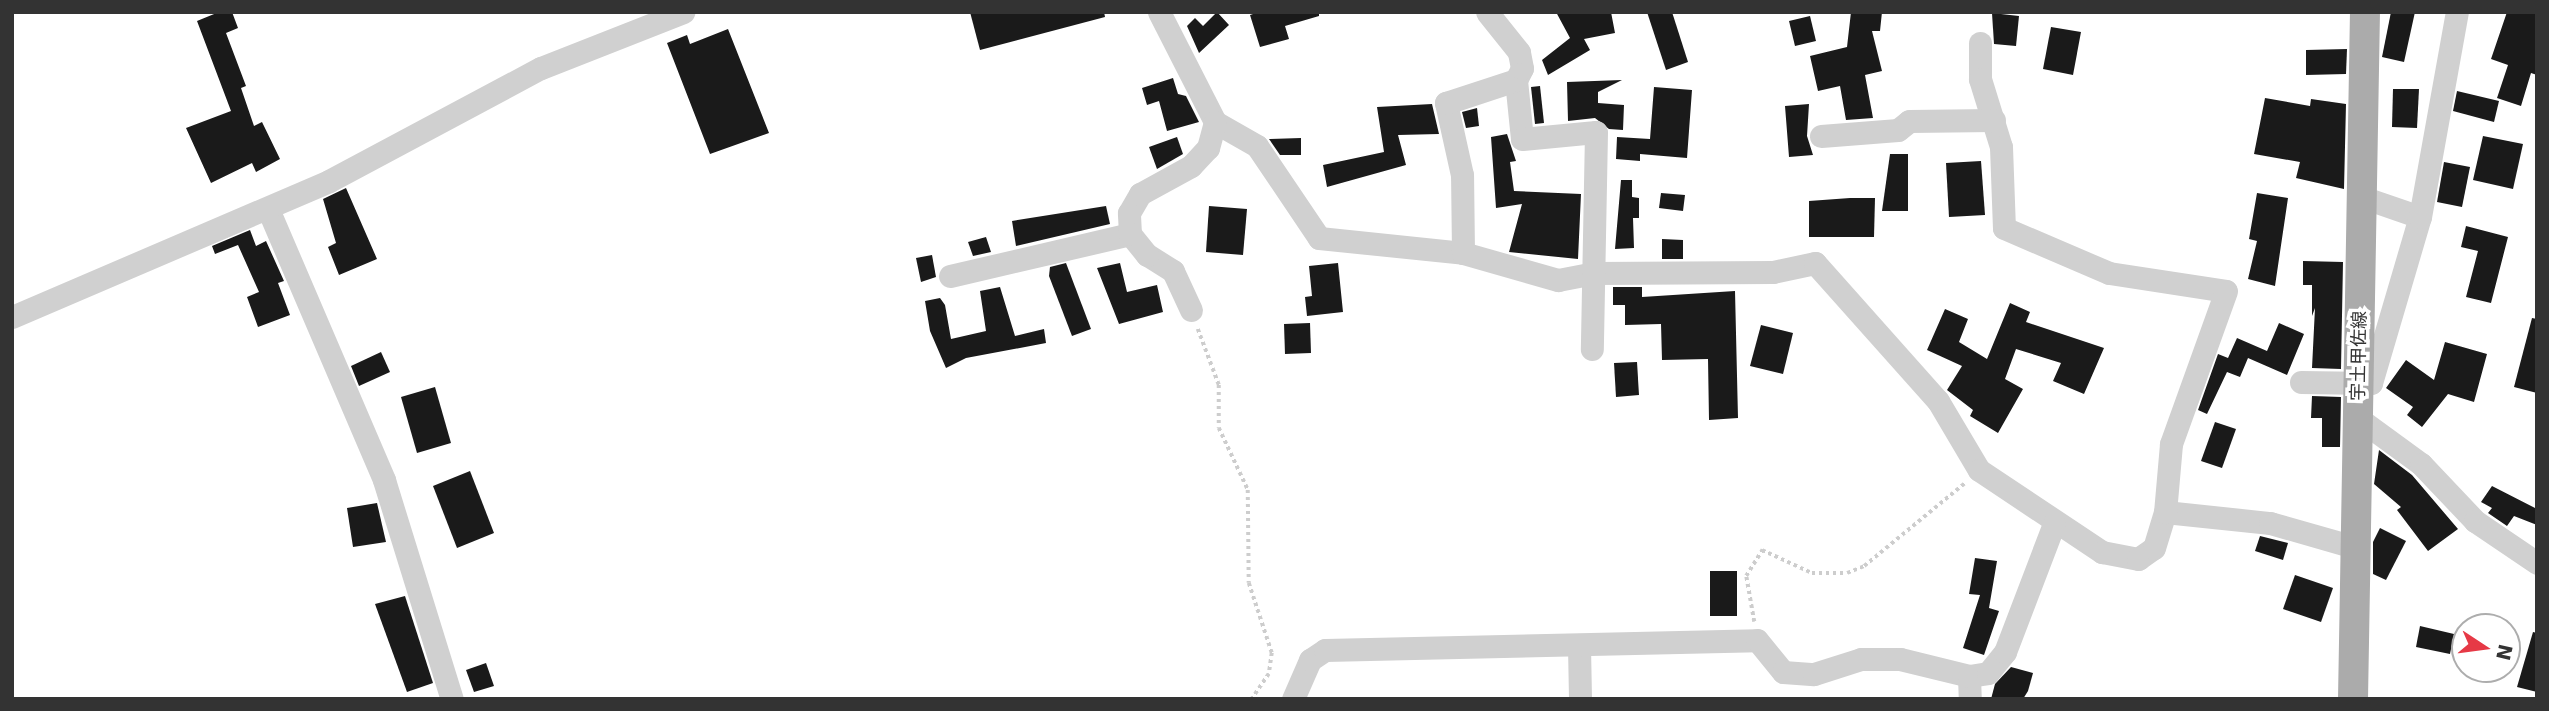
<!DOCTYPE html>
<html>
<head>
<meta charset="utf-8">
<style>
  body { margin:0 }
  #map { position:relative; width:2549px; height:711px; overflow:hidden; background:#fff; font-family:"DejaVu Sans","Noto Sans JP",sans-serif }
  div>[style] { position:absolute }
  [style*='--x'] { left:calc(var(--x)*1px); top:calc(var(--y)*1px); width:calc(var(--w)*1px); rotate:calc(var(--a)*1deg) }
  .building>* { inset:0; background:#1a1a1a }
  .path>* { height:3.5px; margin-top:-1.75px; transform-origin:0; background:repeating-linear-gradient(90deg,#cdcdcd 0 3.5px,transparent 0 7px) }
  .minor>* { height:23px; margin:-11.5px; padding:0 11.5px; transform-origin:11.5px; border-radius:11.5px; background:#d0d0d0 }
  .major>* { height:30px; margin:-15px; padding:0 15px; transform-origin:15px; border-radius:15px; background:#ababab }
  span { translate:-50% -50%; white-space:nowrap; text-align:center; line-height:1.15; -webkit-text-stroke:7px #fff; paint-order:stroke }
  .street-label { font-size:18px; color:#333 }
  .frame { position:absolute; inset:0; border:14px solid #333; pointer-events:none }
  .north { position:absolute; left:2451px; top:613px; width:70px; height:70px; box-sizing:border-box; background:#fff; border:2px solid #adadad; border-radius:50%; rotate:103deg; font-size:19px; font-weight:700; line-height:28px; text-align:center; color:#333 }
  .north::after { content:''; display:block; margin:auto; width:24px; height:32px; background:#e63946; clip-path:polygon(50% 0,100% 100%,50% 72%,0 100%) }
</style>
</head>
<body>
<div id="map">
  <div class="building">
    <div style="clip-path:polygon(219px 12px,232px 12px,238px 28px,226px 33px,246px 86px,241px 88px,254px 126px,262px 122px,280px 159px,256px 172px,252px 163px,211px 183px,186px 128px,231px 111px,197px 21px)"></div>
    <div style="clip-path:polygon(970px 12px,1104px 12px,1105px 17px,980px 50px)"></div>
    <div style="clip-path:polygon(1217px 12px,1229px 25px,1199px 53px,1187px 26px,1195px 18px,1203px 26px)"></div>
    <div style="clip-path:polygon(1259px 12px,1319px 12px,1319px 16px,1285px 26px,1289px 39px,1260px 47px,1250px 15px)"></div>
    <div style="clip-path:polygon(1556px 12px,1611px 12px,1615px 33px,1584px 39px,1590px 50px,1548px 75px,1542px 60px,1570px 38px)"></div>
    <div style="clip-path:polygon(1647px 12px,1672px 12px,1688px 62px,1666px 70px)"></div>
    <div style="clip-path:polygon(1851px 12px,1882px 12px,1880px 31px,1872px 31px,1882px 71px,1865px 75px,1873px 118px,1846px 120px,1840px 86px,1818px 91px,1810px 56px,1847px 47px)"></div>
    <div style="clip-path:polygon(2391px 12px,2415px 12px,2404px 62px,2382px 57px)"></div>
    <div style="clip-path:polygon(2507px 12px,2537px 12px,2537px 75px,2531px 73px,2521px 106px,2497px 98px,2508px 65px,2491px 59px)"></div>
    <div style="clip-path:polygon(1992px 13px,2019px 16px,2016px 46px,1994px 44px)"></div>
    <div style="clip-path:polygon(1810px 16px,1816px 41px,1795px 46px,1789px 21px)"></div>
    <div style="clip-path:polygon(2051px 27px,2081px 32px,2073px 75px,2043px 69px)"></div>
    <div style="clip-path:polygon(728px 29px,769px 133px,710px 154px,667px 43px,687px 35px,690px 44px)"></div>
    <div style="clip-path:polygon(2347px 49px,2346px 74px,2306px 75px,2306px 50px)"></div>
    <div style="clip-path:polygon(1173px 78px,1178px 94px,1186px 96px,1199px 122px,1167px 131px,1159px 101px,1147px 105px,1142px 88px)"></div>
    <div style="clip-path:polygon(1622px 80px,1598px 92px,1598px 103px,1624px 105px,1623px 130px,1609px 129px,1595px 118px,1568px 121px,1567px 82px)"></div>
    <div style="clip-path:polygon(1540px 86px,1544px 123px,1535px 124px,1531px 87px)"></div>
    <div style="clip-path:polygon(1654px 87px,1692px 90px,1687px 158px,1640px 154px,1640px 161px,1616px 159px,1617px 137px,1650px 139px)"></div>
    <div style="clip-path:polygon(2393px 89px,2419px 89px,2417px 128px,2392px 127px)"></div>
    <div style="clip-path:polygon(2457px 91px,2499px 101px,2494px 122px,2453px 111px)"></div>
    <div style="clip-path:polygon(2265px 98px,2310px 106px,2311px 99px,2346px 104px,2344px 189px,2296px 178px,2300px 162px,2254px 154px)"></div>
    <div style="clip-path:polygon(1432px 104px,1439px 134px,1398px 135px,1406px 165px,1327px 187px,1323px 165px,1384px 152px,1377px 107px)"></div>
    <div style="clip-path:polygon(1809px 104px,1807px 136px,1813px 155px,1789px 157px,1785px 106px)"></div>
    <div style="clip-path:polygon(1477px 108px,1479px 126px,1466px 128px,1462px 112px)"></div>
    <div style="clip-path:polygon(1507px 134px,1516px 161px,1510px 162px,1514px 191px,1581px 194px,1578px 259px,1509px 252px,1522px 204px,1496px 208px,1491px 137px)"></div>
    <div style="clip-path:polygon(2483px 136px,2523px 144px,2513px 189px,2473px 180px)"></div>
    <div style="clip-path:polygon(1177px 137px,1183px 154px,1157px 169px,1149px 147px)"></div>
    <div style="clip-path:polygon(1301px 138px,1301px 155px,1280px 155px,1269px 139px)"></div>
    <div style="clip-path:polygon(1890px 154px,1908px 154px,1908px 211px,1882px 211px)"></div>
    <div style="clip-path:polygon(1981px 161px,1985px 215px,1949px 217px,1946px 163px)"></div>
    <div style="clip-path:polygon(2444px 162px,2470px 167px,2462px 207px,2437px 202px)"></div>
    <div style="clip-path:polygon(1621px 180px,1632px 180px,1632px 197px,1639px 198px,1639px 218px,1633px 218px,1634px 248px,1615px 249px)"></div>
    <div style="clip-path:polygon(346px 188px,377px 259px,339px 275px,328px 247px,336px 243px,323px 199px)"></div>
    <div style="clip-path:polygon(1661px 193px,1685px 195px,1683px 211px,1659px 208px)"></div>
    <div style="clip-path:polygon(2257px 193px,2288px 198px,2275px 286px,2248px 279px,2257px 241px,2249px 239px)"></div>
    <div style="clip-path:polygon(1850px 198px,1875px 198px,1874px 237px,1809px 237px,1809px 201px)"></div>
    <div style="clip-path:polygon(1106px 206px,1110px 224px,1016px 246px,1012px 221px)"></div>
    <div style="clip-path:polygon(1209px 206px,1247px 209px,1243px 255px,1206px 252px)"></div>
    <div style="clip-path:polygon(2466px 226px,2508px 237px,2491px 303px,2466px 297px,2478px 251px,2461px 247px)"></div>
    <div style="clip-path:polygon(250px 230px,256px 246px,266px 241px,284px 281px,278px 283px,290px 315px,258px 327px,247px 297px,259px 292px,238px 245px,215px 254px,212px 246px)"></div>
    <div style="clip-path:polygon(986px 237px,991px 252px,973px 256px,968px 242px)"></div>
    <div style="clip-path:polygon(1662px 239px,1683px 240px,1683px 259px,1662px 259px)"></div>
    <div style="clip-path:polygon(932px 255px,936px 277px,921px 282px,916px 258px)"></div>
    <div style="clip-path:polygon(2303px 261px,2343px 262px,2341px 369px,2312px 368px,2315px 308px,2312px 316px,2312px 285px,2303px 285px)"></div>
    <div style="clip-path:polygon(1066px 263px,1091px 329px,1072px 336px,1049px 276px,1050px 267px)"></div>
    <div style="clip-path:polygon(1120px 263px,1127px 292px,1157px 285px,1163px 312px,1119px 324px,1097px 268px)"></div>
    <div style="clip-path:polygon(1338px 263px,1343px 312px,1307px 316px,1305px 297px,1312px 296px,1309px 266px)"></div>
    <div style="clip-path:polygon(1000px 287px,1015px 336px,1044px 329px,1046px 343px,966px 358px,946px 368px,930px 331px,925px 301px,940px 298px,945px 305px,951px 339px,986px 331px,980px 291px)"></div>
    <div style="clip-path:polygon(1613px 287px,1642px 287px,1642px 297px,1735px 291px,1738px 418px,1709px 420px,1708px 359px,1662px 360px,1661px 324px,1625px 325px,1625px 305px,1613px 305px)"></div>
    <div style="clip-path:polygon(2010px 303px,2030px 312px,2026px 322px,2104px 348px,2084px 394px,2053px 381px,2061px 363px,2016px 349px,2005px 379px,2023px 389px,1998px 433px,1970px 416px,1973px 410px,1947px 390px,1962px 366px,1927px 350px,1945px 309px,1968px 319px,1959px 342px,1987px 359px)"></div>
    <div style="clip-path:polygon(2532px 318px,2537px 319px,2537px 393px,2514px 387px)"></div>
    <div style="clip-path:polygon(1310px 323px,1311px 353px,1285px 354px,1284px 324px)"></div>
    <div style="clip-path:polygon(2279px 323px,2304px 334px,2287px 375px,2248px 358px,2240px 377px,2227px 372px,2207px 414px,2198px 410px,2218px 354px,2228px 358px,2237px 338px,2267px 351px)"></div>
    <div style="clip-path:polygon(1761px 325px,1793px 333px,1783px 374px,1750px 366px)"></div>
    <div style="clip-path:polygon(2445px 342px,2487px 354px,2474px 402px,2448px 394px,2422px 427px,2407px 415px,2413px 407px,2386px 388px,2406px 360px,2434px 380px)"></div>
    <div style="clip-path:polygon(381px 352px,390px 372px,359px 386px,351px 366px)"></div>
    <div style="clip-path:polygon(1637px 362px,1639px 395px,1616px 397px,1614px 363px)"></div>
    <div style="clip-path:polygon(435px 387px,451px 443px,417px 453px,401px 397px)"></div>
    <div style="clip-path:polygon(2312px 396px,2341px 397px,2340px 447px,2322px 447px,2322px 418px,2311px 418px)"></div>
    <div style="clip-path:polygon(2215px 422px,2236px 429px,2222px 468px,2201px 461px)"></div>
    <div style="clip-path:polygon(2379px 450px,2412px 475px,2458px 529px,2428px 551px,2397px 510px,2401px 507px,2374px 484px)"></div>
    <div style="clip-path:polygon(470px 471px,494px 533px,457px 548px,433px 486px)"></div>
    <div style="clip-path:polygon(2492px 486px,2537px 509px,2537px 525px,2514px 516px,2507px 526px,2488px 513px,2492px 508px,2481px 502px)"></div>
    <div style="clip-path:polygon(377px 503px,386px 542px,353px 547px,347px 508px)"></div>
    <div style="clip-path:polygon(2380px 528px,2406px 541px,2386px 580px,2373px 574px,2373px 542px)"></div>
    <div style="clip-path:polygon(2260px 536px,2288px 543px,2283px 560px,2255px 551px)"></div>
    <div style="clip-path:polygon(1975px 558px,1997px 561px,1989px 608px,1999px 611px,1984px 655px,1963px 648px,1980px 595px,1969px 594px)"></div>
    <div style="clip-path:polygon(1710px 571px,1737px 571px,1737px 616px,1710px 616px)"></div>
    <div style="clip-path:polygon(2295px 575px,2333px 588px,2321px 622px,2283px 609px)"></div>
    <div style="clip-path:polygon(405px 596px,433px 683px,407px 692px,375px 604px)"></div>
    <div style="clip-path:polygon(2420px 626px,2454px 634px,2450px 654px,2416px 647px)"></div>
    <div style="clip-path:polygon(2533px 632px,2537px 633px,2537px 692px,2517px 687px)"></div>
    <div style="clip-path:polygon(486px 663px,494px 686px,474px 692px,466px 670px)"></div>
    <div style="clip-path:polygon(2011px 667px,2033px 673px,2028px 691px,2023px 699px,1991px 699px,1995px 684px)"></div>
  </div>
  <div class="path">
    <div style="--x:1198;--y:329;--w:60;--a:69.4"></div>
    <div style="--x:1219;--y:385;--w:43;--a:90"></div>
    <div style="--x:1219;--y:428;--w:68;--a:64.9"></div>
    <div style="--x:1248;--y:490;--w:93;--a:89.4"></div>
    <div style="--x:1249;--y:583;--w:74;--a:71.8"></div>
    <div style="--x:1272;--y:653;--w:21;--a:98"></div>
    <div style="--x:1269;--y:674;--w:30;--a:124"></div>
    <div style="--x:1754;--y:622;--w:47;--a:-99.9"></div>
    <div style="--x:1746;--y:576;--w:31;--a:-58"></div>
    <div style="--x:1762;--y:550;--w:55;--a:24.7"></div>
    <div style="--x:1812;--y:573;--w:35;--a:0"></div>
    <div style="--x:1847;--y:573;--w:18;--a:-22"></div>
    <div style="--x:1864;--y:566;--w:131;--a:-39.4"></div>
  </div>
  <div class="minor">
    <div style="--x:1159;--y:12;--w:123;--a:63"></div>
    <div style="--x:1215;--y:122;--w:48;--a:29.7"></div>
    <div style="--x:1257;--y:146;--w:111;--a:56"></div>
    <div style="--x:1319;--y:238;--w:145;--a:5.9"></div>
    <div style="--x:1463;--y:253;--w:99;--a:15.9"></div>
    <div style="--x:1558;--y:280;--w:37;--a:-11"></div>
    <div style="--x:1594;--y:273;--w:179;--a:-0.3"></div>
    <div style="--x:1773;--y:272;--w:43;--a:-12.1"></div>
    <div style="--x:1815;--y:263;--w:185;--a:48.3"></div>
    <div style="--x:1938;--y:401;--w:80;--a:59.3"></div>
    <div style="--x:1979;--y:470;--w:148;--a:33.7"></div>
    <div style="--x:2102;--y:552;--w:37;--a:11"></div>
    <div style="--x:2138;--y:559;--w:19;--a:-35"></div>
    <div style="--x:2154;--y:548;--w:38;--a:-73"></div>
    <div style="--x:2165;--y:512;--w:106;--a:6"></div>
    <div style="--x:2270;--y:523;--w:87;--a:15.9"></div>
    <div style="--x:1980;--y:43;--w:36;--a:90"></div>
    <div style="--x:1980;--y:79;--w:71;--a:72.8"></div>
    <div style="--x:2001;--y:147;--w:81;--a:87.9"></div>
    <div style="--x:2004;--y:228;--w:114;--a:23.2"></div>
    <div style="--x:2109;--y:273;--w:118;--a:8.7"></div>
    <div style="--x:2226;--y:291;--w:163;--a:109.8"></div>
    <div style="--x:2171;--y:444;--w:68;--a:95"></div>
    <div style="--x:1516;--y:80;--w:59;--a:84.2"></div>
    <div style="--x:1522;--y:139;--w:74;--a:-5.4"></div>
    <div style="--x:1596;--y:132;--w:217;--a:91.1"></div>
    <div style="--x:1821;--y:136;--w:77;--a:-4.5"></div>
    <div style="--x:1898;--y:130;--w:14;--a:-39"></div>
    <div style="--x:1909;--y:121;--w:85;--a:-0.7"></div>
    <div style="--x:2362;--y:197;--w:61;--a:19"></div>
    <div style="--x:268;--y:209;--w:295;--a:66.8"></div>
    <div style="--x:384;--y:480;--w:229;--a:72.8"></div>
    <div style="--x:1463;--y:253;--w:78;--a:-90.7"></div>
    <div style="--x:1462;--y:175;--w:74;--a:-102.5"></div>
    <div style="--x:1446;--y:103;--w:74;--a:-18.2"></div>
    <div style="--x:1516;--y:80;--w:13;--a:-63"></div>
    <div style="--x:1522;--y:68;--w:16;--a:-101"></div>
    <div style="--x:1519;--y:52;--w:51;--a:-128.7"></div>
    <div style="--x:950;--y:276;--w:185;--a:-13.1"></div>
    <div style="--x:1191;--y:310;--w:43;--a:-114.8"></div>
    <div style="--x:1173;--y:271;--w:31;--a:-148"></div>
    <div style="--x:1147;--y:255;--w:27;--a:-129"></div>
    <div style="--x:1130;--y:234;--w:21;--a:-93"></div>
    <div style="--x:1129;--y:213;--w:22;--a:-60"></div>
    <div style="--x:1140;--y:194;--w:58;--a:-28.8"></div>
    <div style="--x:1191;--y:166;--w:25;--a:-47"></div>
    <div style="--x:1208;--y:148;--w:27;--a:-75"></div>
    <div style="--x:12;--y:317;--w:345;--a:-23.2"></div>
    <div style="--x:329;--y:181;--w:240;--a:-28.1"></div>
    <div style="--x:541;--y:68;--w:153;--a:-21.5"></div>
    <div style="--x:2301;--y:382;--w:70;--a:0.8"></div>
    <div style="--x:2371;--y:383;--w:173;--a:-73.6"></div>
    <div style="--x:2420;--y:217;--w:208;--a:-79.8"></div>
    <div style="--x:2358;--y:418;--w:78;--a:36.1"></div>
    <div style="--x:2421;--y:464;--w:79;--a:46.5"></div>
    <div style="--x:2475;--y:521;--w:75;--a:34.1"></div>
    <div style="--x:1579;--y:646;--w:53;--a:88.9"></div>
    <div style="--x:1969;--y:676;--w:23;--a:88"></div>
    <div style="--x:1293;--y:699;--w:43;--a:-66.4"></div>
    <div style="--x:1310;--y:660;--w:18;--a:-34"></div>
    <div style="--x:1325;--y:650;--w:432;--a:-1.3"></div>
    <div style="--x:1757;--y:640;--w:41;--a:50.9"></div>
    <div style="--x:1783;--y:672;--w:31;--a:4"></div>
    <div style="--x:1814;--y:674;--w:49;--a:-17.7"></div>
    <div style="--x:1861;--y:659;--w:39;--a:0"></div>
    <div style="--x:1900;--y:659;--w:71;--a:13.8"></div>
    <div style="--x:1969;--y:676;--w:19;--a:-9"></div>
    <div style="--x:1988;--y:673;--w:27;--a:-51"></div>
    <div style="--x:2005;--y:652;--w:137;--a:-69.1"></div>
  </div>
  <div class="major">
    <div style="--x:2353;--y:699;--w:687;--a:-89"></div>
  </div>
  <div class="street-label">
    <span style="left:2359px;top:356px;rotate:-89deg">宇土甲佐線</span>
  </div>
  <div class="frame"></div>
  <div class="north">N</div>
</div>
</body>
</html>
